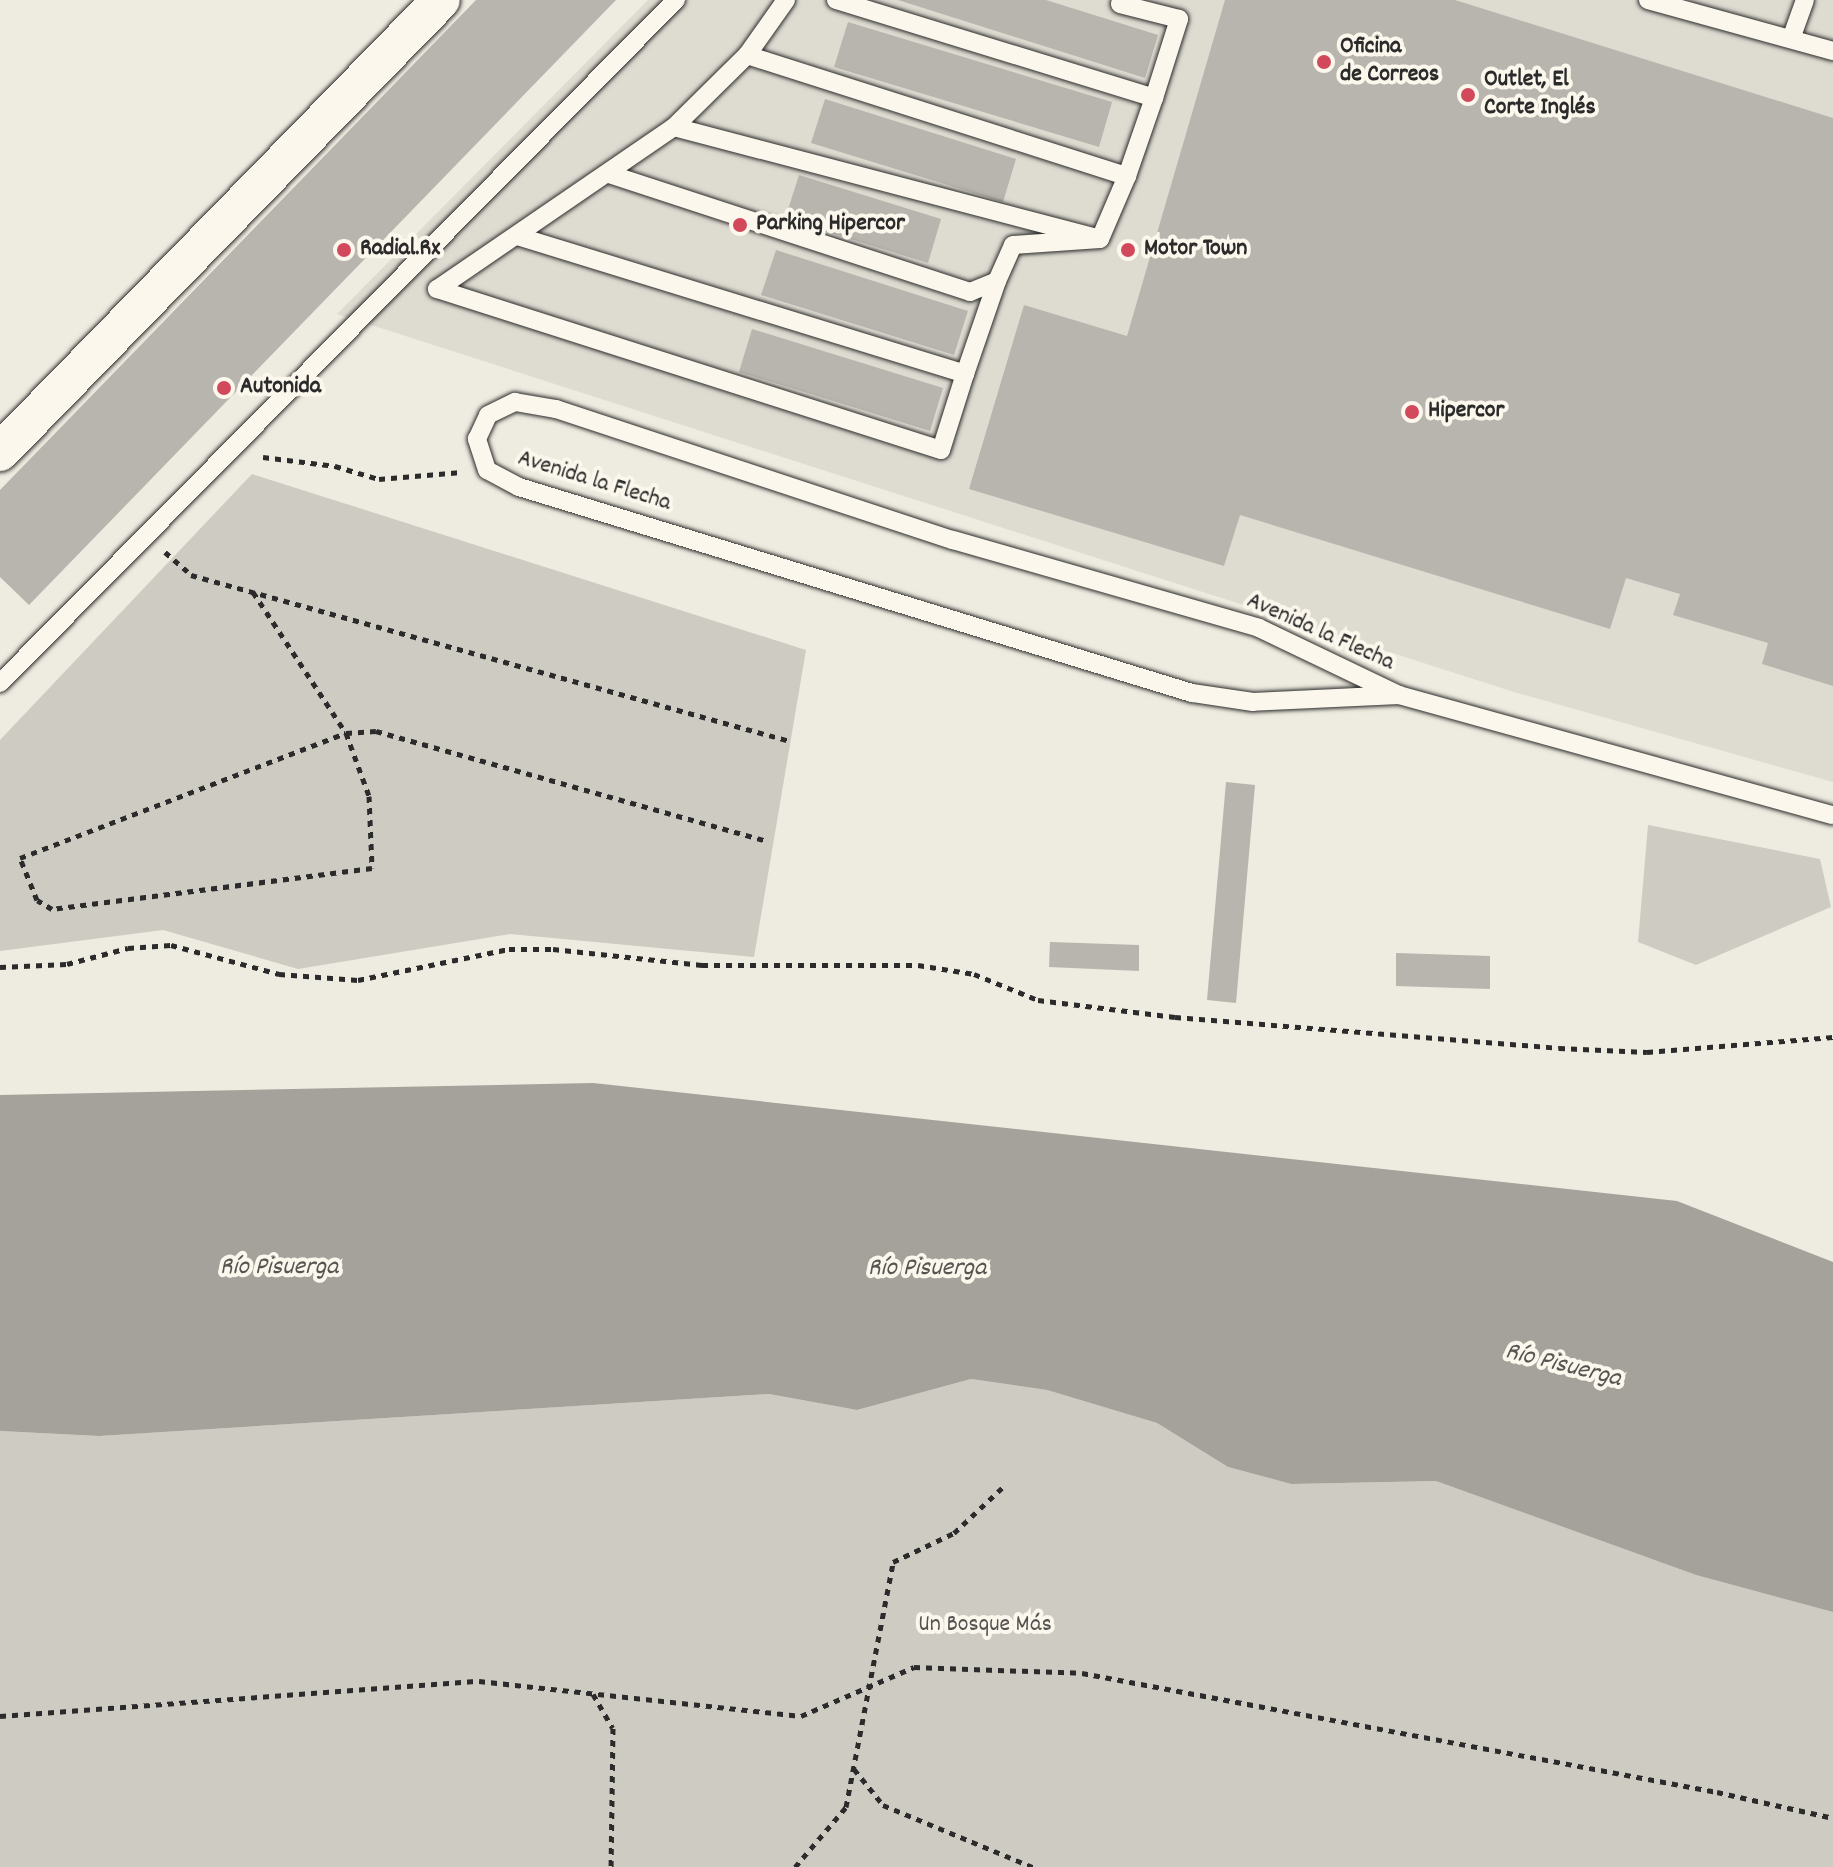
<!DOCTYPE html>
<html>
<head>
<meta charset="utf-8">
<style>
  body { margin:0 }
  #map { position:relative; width:1833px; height:1867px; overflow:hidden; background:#eeebe0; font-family:Dekko,sans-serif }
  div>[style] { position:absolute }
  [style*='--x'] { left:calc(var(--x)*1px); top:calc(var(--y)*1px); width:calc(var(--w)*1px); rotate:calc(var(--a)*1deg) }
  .built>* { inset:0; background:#dedbd1 }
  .green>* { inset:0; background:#cecbc2 }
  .water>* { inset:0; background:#a4a29a }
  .building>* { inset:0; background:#b8b5ae }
  .path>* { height:5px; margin-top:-2.5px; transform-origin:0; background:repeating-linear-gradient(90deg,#2b2b2b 0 6px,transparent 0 12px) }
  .roads { filter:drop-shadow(0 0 2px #2b2b2b) drop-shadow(0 0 2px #2b2b2b) }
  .lane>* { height:18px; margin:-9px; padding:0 9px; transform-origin:9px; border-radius:9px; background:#fbf7ec }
  .street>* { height:38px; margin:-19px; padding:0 19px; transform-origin:19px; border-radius:19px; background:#fbf7ec }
  .dots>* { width:22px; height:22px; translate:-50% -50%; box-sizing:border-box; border:4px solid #fbf7ec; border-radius:50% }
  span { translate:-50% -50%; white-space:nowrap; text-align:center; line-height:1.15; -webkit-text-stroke:8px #fbf7ec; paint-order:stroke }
  .poi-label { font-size:24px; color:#2b2b2b; font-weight:700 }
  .left { translate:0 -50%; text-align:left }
  .street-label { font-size:24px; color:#2b2b2b }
  .park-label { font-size:24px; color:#545351 }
  .water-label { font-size:26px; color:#555552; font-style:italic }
</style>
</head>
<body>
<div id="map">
  <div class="built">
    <div style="clip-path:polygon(648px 0,1833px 0,1833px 782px,1514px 692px,337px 314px)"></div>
  </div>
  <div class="green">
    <div style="clip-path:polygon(252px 474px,806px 650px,754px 957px,510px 934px,298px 969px,163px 930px,0 951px,0 740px)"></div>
    <div style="clip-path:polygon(1648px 825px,1820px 859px,1831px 907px,1696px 965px,1638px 942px)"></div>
    <div style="clip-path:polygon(971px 1379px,1047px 1390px,1157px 1423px,1228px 1467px,1291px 1484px,1436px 1481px,1696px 1575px,1833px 1612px,1833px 1867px,0 1867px,0 1431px,99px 1436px,769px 1394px,857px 1410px)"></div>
  </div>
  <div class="water">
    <div style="clip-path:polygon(593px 1083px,1677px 1201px,1833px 1262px,1833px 1612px,1696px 1575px,1436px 1481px,1291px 1484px,1228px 1467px,1157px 1423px,1047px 1390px,971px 1379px,857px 1410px,769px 1394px,99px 1436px,0 1431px,0 1095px)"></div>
  </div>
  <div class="building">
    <div style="clip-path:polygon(476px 0,616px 0,29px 605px,0 577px,0 490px)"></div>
    <div style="clip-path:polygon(898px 0,1046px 0,1158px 35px,1145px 78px)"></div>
    <div style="clip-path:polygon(1225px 0,1455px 0,1833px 118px,1833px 686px,1762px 664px,1768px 643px,1673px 615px,1680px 594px,1626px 578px,1610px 629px,1240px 515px,1224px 566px,969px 489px,1024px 305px,1127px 336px)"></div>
    <div style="clip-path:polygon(848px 22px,1112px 102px,1099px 147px,834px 67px)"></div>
    <div style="clip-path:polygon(825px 99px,1016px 159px,1003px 202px,811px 143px)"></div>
    <div style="clip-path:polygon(799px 175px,941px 219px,928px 263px,785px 219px)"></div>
    <div style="clip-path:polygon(776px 250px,968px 311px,954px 355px,761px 295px)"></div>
    <div style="clip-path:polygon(752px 329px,943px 388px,930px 431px,739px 372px)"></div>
    <div style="clip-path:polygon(1226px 782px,1255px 785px,1236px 1003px,1207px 1000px)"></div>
    <div style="clip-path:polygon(1050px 942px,1139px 945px,1139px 971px,1049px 967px)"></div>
    <div style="clip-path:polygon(1396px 953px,1490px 956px,1490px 989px,1396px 986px)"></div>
  </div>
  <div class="path">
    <div style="--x:263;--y:457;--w:73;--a:7.1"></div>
    <div style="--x:335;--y:466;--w:46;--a:16.5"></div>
    <div style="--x:379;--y:479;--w:83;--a:-4.8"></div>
    <div style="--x:165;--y:552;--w:35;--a:41"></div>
    <div style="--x:191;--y:575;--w:622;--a:15.49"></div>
    <div style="--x:253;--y:592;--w:169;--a:56.6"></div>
    <div style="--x:346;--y:733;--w:67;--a:69.9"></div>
    <div style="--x:369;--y:796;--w:72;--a:87.6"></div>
    <div style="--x:372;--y:868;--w:323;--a:172.7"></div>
    <div style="--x:52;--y:909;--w:17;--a:-149"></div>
    <div style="--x:37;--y:900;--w:45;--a:-112"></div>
    <div style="--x:20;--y:858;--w:349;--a:-21"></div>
    <div style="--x:346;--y:733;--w:30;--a:-4"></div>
    <div style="--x:376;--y:731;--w:403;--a:15.7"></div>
    <div style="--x:0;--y:967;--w:67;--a:-2.6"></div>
    <div style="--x:67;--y:964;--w:63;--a:-14.7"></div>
    <div style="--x:128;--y:948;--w:43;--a:-4"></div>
    <div style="--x:171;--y:945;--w:112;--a:15"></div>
    <div style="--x:279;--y:974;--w:79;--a:4.3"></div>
    <div style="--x:358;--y:980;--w:154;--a:-11.6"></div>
    <div style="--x:509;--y:949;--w:44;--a:0"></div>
    <div style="--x:553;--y:949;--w:150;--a:6.1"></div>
    <div style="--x:702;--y:965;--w:216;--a:0"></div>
    <div style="--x:918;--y:965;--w:57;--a:9.1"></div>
    <div style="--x:974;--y:974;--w:69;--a:22.1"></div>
    <div style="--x:1038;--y:1000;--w:138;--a:7.1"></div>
    <div style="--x:1175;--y:1017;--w:385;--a:4.6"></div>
    <div style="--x:1559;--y:1048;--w:88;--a:2.6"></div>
    <div style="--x:1647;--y:1052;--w:187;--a:-4.6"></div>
    <div style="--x:593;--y:1694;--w:39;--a:60"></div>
    <div style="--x:613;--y:1728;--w:139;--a:90.8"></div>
    <div style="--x:0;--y:1716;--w:480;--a:-4.2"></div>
    <div style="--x:479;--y:1681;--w:324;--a:6.2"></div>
    <div style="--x:801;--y:1716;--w:123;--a:-23.4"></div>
    <div style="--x:914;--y:1667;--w:168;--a:2"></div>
    <div style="--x:1082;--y:1673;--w:646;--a:10.61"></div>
    <div style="--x:1717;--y:1792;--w:119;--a:12.6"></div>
    <div style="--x:854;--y:1769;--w:46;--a:51.1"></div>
    <div style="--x:883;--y:1805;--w:162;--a:22.5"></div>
    <div style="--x:795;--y:1867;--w:79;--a:-49.6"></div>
    <div style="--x:846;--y:1807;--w:249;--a:-79.1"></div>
    <div style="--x:893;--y:1562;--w:68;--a:-25.4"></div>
    <div style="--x:954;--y:1533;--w:69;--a:-43.2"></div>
  </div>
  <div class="roads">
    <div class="lane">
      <div style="--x:786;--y:0;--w:67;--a:125.3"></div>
      <div style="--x:747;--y:55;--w:103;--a:135.4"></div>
      <div style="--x:674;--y:127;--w:287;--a:145.6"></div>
      <div style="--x:437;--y:289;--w:529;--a:17.72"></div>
      <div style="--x:941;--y:450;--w:80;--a:-72.5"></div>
      <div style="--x:836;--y:0;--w:333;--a:17.1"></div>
      <div style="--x:1154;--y:98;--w:83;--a:-72.4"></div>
      <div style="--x:1179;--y:19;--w:61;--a:-165.7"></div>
      <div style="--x:1648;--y:0;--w:192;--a:15.4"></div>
      <div style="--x:1791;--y:39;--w:41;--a:-70.3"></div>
      <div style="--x:747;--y:55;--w:399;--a:17.7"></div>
      <div style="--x:1127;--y:176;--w:83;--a:-70.9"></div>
      <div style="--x:674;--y:127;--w:440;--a:14.7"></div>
      <div style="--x:1100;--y:239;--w:69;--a:-66.8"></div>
      <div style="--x:609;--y:174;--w:380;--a:18.1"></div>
      <div style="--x:970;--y:292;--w:29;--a:-22"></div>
      <div style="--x:997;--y:281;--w:39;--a:-66"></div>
      <div style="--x:1013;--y:245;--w:87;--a:-3.9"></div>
      <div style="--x:517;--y:236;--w:469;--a:17.1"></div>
      <div style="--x:965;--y:374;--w:98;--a:-71"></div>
      <div style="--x:0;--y:683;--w:961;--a:-45.3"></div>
      <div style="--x:1399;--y:695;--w:146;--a:177.3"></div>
      <div style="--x:1253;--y:702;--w:62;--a:-171.6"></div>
      <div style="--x:1192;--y:693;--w:704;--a:-162.98"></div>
      <div style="--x:519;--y:487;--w:36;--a:-152"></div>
      <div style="--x:487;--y:470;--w:33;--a:-108"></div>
      <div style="--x:477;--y:439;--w:26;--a:-65"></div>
      <div style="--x:488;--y:415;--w:30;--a:-26"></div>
      <div style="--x:515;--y:402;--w:42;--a:9.7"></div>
      <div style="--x:556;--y:409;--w:418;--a:18.3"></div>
      <div style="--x:953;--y:540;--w:318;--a:16"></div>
      <div style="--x:1259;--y:628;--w:155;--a:25.6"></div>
      <div style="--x:1399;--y:695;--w:450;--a:15.5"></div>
    </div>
    <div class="street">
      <div style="--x:0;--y:452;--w:631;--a:-45.71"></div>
    </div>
  </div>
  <div class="dots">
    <div style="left:1324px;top:62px;background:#d1495b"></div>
    <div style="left:1468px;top:95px;background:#d1495b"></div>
    <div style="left:740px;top:225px;background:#d1495b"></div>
    <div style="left:344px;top:250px;background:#d1495b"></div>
    <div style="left:1128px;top:250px;background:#d1495b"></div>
    <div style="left:224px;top:388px;background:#d1495b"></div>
    <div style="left:1412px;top:412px;background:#d1495b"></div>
  </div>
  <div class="poi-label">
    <span class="left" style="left:1340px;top:62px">Oficina<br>de Correos</span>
    <span class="left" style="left:1484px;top:95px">Outlet, El<br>Corte Inglés</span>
    <span class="left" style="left:756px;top:225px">Parking Hipercor</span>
    <span class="left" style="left:360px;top:250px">Radial.Rx</span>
    <span class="left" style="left:1144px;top:250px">Motor Town</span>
    <span class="left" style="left:240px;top:388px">Autonida</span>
    <span class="left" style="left:1428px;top:412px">Hipercor</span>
  </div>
  <div class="street-label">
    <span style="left:594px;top:482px;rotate:17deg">Avenida la Flecha</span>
    <span style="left:1320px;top:633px;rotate:24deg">Avenida la Flecha</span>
  </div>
  <div class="park-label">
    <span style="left:985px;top:1626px">Un Bosque Más</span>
  </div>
  <div class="water-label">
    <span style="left:279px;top:1268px">Río Pisuerga</span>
    <span style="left:927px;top:1269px">Río Pisuerga</span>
    <span style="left:1563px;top:1366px;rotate:14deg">Río Pisuerga</span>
  </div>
</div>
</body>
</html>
